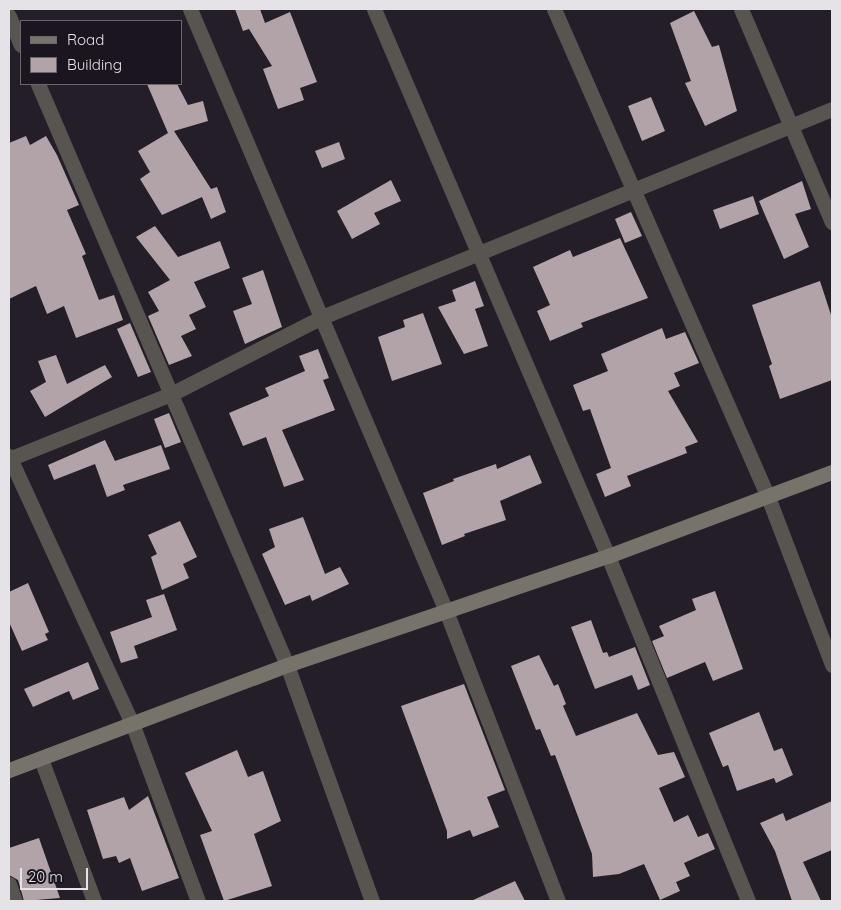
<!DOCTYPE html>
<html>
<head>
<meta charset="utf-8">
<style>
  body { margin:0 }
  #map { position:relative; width:841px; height:910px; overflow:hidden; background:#231e28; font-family:Quicksand,sans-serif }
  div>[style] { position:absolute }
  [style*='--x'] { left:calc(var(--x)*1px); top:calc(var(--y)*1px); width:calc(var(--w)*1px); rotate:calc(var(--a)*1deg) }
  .building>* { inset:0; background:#b2a3a8 }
  .street>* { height:15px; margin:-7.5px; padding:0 7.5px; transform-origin:7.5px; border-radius:7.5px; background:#585550 }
  .secondary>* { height:15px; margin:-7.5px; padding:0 7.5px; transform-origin:7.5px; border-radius:7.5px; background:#77726a }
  span { translate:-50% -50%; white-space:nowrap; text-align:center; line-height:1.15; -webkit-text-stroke:5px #1a151e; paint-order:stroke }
  .frame { position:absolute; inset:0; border:10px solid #e5e2e8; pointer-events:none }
  .legend { position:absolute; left:20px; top:20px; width:162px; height:65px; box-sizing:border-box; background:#1a151e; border:1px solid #6b676f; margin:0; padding:6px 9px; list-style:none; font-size:15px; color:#e5e2e8 }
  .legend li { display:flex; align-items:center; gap:10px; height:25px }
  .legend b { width:25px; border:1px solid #6b676f }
  .scale { position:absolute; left:20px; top:868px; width:68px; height:22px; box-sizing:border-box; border:2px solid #e5e2e8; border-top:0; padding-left:6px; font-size:15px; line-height:18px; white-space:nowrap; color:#e5e2e8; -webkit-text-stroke:4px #1a151e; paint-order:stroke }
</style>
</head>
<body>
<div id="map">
  <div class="building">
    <div style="clip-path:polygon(235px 9px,260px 9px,265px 23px,290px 12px,317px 82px,300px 88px,304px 100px,278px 109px,263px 69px,272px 66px,249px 29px,243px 31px)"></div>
    <div style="clip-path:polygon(694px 11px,712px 47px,719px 45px,737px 111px,705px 126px,685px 83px,691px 81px,670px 23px)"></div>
    <div style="clip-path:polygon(147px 84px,177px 84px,188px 105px,203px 101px,208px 121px,174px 131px,211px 189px,217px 187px,226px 212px,211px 219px,202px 197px,162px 215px,140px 179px,150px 172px,138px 151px,168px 133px)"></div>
    <div style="clip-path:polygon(651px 97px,665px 131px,642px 141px,628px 106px)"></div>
    <div style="clip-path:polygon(26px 136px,30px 145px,46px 136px,57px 155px,79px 205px,67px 210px,86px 254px,82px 256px,99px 300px,114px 295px,123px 320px,76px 338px,64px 306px,47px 314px,36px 286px,9px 299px,9px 143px)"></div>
    <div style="clip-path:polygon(339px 142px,345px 159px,322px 168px,315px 151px)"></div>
    <div style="clip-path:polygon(391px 180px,401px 201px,374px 213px,380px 224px,352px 239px,337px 211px)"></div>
    <div style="clip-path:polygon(802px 181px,811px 209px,795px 214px,809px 247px,784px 259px,759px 201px)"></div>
    <div style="clip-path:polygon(753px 196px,759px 214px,720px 229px,713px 210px)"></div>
    <div style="clip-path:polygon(631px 212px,642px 236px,625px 243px,615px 219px)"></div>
    <div style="clip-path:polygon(155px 226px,178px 257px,220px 241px,230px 268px,194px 282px,206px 307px,189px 315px,196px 329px,181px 336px,192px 356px,169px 365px,148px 316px,159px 311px,148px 292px,170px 280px,136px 237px)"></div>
    <div style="clip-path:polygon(620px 238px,648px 298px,581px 323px,583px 327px,550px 341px,537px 311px,550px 305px,533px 267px,570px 250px,573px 257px)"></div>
    <div style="clip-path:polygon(263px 270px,282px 327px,245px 344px,233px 311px,252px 304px,242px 278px)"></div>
    <div style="clip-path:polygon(475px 281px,484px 306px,475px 309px,488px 346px,464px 354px,438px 307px,456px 301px,452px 290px)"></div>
    <div style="clip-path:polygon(820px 281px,832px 318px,832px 380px,780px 399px,769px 366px,772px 364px,752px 305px)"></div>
    <div style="clip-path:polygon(423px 313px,442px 364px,392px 381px,378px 337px,405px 327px,403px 320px)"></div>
    <div style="clip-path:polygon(130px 323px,151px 372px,138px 377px,117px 329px)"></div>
    <div style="clip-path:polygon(662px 328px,666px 339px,685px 332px,699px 363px,674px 373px,680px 386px,668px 391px,698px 442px,685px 447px,687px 453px,627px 476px,631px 486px,605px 497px,596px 474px,611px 468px,590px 409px,583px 411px,573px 385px,608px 371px,601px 354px)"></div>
    <div style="clip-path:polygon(318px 349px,329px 378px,323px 380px,335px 410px,282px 430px,304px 480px,284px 487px,266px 437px,243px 446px,229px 413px,269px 396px,265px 388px,305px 371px,299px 356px)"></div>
    <div style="clip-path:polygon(56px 355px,67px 384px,105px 365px,112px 377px,45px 417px,30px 391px,46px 382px,38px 361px)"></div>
    <div style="clip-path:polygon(169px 413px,181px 442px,165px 448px,154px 419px)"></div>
    <div style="clip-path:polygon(105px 440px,115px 461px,161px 445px,170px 469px,123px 485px,125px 490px,107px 497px,95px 464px,54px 480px,48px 465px)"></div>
    <div style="clip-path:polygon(530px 455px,542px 483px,500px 501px,506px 520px,464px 534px,465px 536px,442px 545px,423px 493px,454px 481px,453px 479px,496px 464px,497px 469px)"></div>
    <div style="clip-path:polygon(303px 517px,325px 574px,340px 567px,349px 584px,312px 601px,310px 595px,285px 605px,262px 554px,275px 547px,269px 529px)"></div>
    <div style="clip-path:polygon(180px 521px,197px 557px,183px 564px,189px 578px,162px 590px,151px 557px,157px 554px,148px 535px)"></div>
    <div style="clip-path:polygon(28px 583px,49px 632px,45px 634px,48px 640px,22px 651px,9px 622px,9px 592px)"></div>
    <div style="clip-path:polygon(715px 591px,743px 669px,713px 681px,705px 662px,667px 678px,652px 641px,664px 636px,659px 626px,696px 610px,692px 599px)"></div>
    <div style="clip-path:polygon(164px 594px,177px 630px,134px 646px,138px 658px,121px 663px,110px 632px,152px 617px,146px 600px)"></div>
    <div style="clip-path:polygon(591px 620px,603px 653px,607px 652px,609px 657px,635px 647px,650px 685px,638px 690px,632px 675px,595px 689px,571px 627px)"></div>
    <div style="clip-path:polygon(539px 655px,554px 686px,558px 684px,566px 704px,563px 706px,576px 736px,637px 713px,658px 755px,674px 752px,685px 777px,659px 788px,674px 822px,688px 815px,698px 837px,708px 833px,715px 849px,684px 863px,690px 876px,676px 882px,680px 891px,660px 900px,644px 864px,619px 874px,593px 877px,592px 854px,555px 755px,551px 756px,540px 729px,536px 730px,511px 666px)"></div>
    <div style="clip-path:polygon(88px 662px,99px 689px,73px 700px,69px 691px,33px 707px,24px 689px)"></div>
    <div style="clip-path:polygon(464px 684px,505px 790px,487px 797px,499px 827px,473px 837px,470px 830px,447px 839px,447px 831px,401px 706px)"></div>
    <div style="clip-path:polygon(759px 712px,774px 751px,782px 748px,793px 775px,776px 783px,774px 778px,737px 791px,728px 765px,723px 767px,709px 733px)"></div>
    <div style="clip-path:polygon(237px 750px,248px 777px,263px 771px,281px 821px,254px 834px,272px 886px,224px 901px,200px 835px,212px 831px,185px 773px)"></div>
    <div style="clip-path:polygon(148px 796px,179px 878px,142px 891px,130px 858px,119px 863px,116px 856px,103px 859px,87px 810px,124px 797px,129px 810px)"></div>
    <div style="clip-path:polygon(832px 801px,832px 850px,803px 862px,821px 901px,792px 901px,775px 851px,760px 823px,783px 813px,786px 821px)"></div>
    <div style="clip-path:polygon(39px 838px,60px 898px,24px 901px,18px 880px,9px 875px,9px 848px)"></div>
    <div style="clip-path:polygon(515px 881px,525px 901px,471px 901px)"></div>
  </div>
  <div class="street">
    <div style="--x:190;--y:9;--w:654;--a:66.96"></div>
    <div style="--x:446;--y:611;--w:311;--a:68.9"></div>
    <div style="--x:374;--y:9;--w:595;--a:66.84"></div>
    <div style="--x:608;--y:556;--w:372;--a:67.9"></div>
    <div style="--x:554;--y:9;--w:533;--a:66.32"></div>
    <div style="--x:768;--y:497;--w:180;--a:69.1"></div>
    <div style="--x:741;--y:9;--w:232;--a:66.9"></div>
    <div style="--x:9;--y:16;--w:31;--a:68"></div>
    <div style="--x:38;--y:84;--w:632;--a:66.8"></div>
    <div style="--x:287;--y:665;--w:251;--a:70.2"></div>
    <div style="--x:9;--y:456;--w:294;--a:65.3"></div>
    <div style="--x:132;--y:723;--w:190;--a:69.7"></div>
    <div style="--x:9;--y:459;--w:177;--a:-21.9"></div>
    <div style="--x:173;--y:393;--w:167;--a:-27"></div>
    <div style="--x:322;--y:317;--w:551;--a:-22.19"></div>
    <div style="--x:41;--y:759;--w:152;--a:69.5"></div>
    <div style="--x:9;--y:884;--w:18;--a:71"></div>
  </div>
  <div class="secondary">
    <div style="--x:9;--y:770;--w:297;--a:-20.7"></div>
    <div style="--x:287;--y:665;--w:339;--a:-18.8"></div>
    <div style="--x:608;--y:556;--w:239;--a:-20.6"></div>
  </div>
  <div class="frame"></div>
  <ul class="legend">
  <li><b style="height:6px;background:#77726a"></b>Road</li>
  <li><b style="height:14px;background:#b2a3a8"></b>Building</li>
  </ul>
  <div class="scale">20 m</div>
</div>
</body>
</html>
